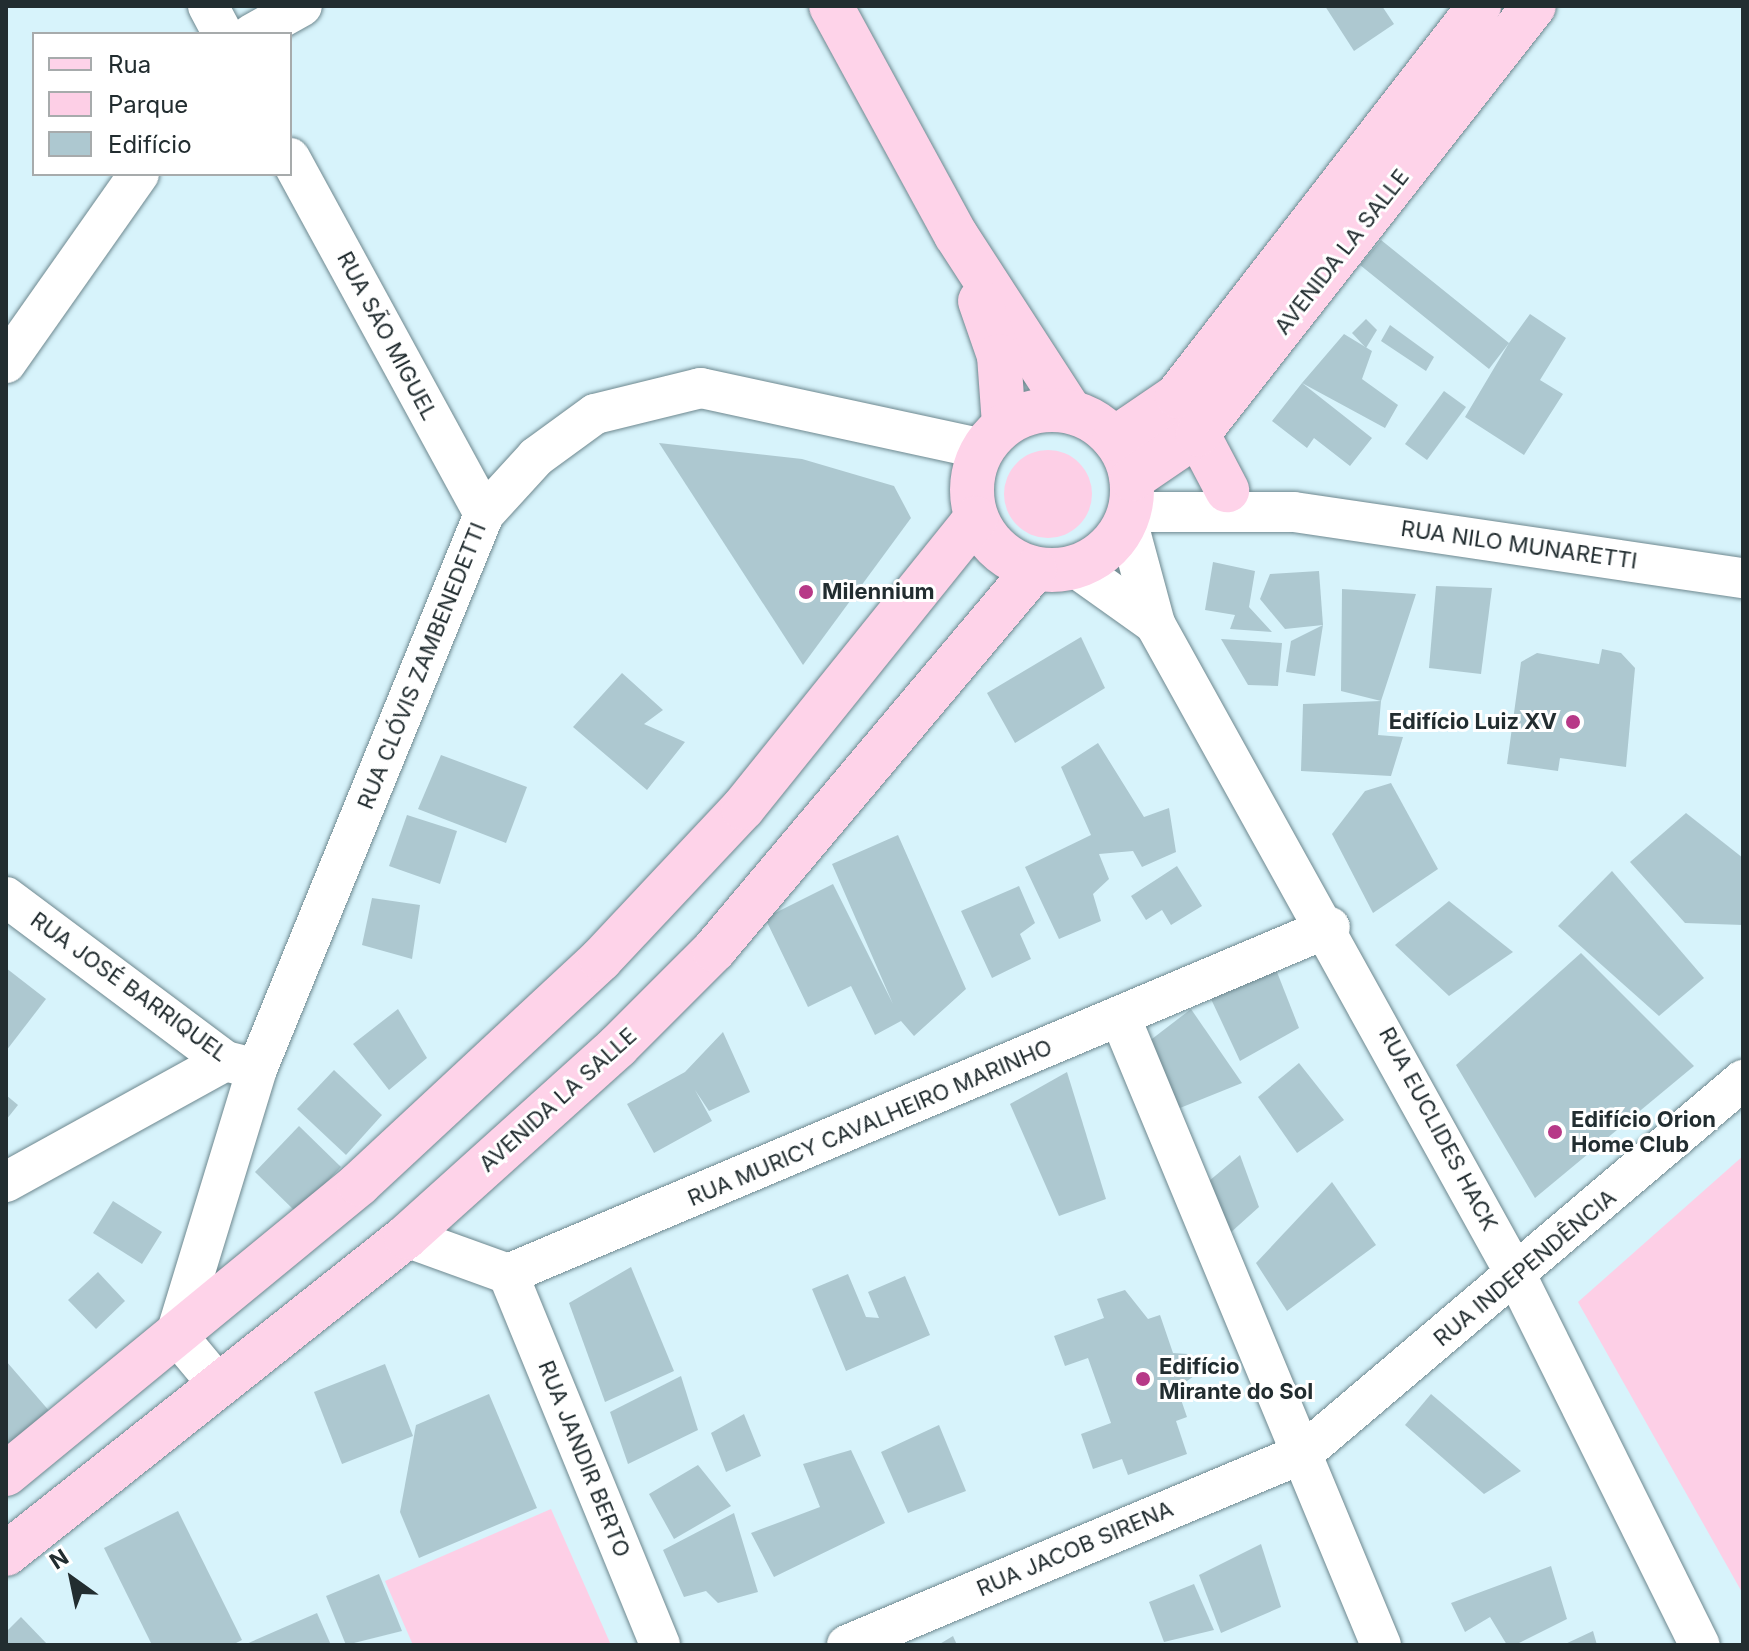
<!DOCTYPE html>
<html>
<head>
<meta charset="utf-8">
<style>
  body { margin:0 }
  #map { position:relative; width:1749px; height:1651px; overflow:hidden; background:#d7f3fb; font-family:Inter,sans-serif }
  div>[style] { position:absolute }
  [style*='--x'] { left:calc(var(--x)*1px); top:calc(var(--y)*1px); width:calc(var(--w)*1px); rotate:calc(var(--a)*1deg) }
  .green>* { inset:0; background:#fdcfe6 }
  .round { border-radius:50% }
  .building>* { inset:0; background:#adc8d0 }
  .roads { filter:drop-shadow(0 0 2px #6e888f) drop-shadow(0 0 2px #6e888f) }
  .minor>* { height:40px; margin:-20px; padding:0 20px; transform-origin:20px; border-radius:20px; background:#fff }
  .major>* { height:44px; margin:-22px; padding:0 22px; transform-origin:22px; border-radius:22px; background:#fed3e9 }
  .major>.ring { margin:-22px; padding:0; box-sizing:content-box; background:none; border:44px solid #fed3e9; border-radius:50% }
  .dots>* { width:22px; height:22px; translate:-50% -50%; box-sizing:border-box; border:4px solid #fff; border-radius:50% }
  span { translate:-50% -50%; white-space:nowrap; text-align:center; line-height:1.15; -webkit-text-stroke:6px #fff; paint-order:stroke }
  .street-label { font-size:22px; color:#222d30 }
  .poi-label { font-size:22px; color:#222d30; font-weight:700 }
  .left { translate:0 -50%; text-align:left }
  .right { translate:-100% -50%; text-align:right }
  .frame { position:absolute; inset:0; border:8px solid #222d30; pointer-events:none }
  .legend { position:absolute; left:32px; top:32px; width:260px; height:144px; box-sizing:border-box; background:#fff; border:2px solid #a7abac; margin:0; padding:10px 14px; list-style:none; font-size:24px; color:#222d30 }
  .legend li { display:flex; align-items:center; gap:16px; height:40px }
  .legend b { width:40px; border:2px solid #a7abac }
  .north { position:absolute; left:32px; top:1539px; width:80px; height:80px; -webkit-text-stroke:6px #fff; paint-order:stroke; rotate:327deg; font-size:22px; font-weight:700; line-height:32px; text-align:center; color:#222d30 }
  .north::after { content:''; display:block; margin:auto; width:28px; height:36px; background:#222d30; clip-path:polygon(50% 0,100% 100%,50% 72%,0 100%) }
</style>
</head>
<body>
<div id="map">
  <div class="green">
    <div class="round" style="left:1004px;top:450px;width:88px;height:88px"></div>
    <div style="clip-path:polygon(1743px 1156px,1743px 1594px,1578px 1302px)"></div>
    <div style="clip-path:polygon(551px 1509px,611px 1645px,413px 1645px,385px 1581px)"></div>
  </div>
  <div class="building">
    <div style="clip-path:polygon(1325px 6px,1382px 6px,1394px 24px,1354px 51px)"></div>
    <div style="clip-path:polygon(1381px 240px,1509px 343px,1530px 314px,1566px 338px,1540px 380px,1563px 394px,1524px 455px,1465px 417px,1509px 343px,1489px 369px,1360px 265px)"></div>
    <div style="clip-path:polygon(1366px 319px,1377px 330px,1366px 348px,1352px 333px)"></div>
    <div style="clip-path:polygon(1390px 325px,1434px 357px,1426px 371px,1381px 341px)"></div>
    <div style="clip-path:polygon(1344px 334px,1372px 351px,1362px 379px,1398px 405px,1385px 428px,1302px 383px,1372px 438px,1350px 466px,1314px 438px,1307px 448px,1272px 421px,1302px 383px)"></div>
    <div style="clip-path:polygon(1444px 391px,1466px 407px,1427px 460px,1405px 444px)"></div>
    <div style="clip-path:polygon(659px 443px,802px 459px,894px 486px,911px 518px,803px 665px)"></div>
    <div style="clip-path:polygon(1213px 562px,1255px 571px,1249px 607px,1272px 632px,1230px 629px,1235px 615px,1205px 610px)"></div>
    <div style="clip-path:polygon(1319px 571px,1323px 625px,1285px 629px,1260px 599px,1270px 574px)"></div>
    <div style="clip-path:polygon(1436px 586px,1492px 588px,1481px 674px,1429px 668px)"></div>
    <div style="clip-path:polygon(1342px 589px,1416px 594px,1381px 701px,1378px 735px,1403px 737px,1391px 776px,1301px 771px,1303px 704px,1381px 701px,1341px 691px)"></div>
    <div style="clip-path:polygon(1323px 625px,1315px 676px,1286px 672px,1291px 641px)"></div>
    <div style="clip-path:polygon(1081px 637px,1105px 688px,1015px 743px,987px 693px)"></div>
    <div style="clip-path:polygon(1221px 639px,1282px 643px,1278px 686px,1248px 685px)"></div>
    <div style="clip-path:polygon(1602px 649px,1621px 653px,1635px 668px,1626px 767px,1560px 758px,1558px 771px,1507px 764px,1521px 662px,1537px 653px,1599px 664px)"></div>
    <div style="clip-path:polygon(622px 673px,663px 710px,644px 724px,685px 742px,647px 790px,573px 727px)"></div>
    <div style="clip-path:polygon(1098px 743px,1144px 817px,1169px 808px,1176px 852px,1142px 867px,1133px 851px,1099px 854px,1109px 879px,1093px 894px,1101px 921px,1059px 939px,1025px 867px,1091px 835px,1061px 767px)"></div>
    <div style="clip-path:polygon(441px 755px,527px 787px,506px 843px,418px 809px)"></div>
    <div style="clip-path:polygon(1391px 783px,1438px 869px,1373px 913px,1332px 834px,1365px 791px)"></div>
    <div style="clip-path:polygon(1686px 813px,1743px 858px,1743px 925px,1685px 923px,1630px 862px)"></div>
    <div style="clip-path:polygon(407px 815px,457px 831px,440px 884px,389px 866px)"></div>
    <div style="clip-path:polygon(898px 835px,966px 989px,914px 1036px,901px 1021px,875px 1035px,851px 986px,808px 1007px,765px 918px,833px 884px,893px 1004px,832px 864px)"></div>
    <div style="clip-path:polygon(1177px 866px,1202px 906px,1171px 925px,1162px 910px,1146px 920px,1131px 896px)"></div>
    <div style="clip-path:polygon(1612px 871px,1704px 978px,1659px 1016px,1558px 926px)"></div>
    <div style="clip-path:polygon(1019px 886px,1035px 923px,1020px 934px,1031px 959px,992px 978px,961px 911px)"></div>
    <div style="clip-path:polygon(372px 898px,420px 905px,412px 959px,362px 945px)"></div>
    <div style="clip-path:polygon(1449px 901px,1513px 952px,1449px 996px,1395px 945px)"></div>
    <div style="clip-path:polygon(1581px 953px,1694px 1066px,1535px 1198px,1456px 1065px)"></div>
    <div style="clip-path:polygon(1275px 967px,1299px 1028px,1240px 1061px,1211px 999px)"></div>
    <div style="clip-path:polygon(6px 968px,46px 999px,6px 1051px)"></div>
    <div style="clip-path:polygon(398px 1009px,427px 1058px,389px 1090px,353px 1044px)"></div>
    <div style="clip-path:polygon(1191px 1009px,1242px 1083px,1175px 1110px,1148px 1042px)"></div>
    <div style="clip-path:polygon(723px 1032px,750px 1092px,709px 1111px,695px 1090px,712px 1121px,654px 1153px,627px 1104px,685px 1072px)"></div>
    <div style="clip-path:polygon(1299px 1063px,1344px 1120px,1297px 1153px,1258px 1097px)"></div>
    <div style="clip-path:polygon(334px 1070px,382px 1115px,346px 1155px,297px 1109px)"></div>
    <div style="clip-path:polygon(1067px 1072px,1106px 1199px,1059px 1216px,1010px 1104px)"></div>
    <div style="clip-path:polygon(6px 1095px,18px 1105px,6px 1120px)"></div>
    <div style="clip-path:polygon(299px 1126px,341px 1167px,297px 1213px,255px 1172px)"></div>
    <div style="clip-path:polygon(1240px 1155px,1259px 1207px,1229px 1234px,1209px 1181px)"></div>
    <div style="clip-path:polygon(1332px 1182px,1376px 1245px,1287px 1311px,1256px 1263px)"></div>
    <div style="clip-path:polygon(113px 1201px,162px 1232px,142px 1264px,93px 1233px)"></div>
    <div style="clip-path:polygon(631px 1267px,674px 1371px,605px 1402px,569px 1303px)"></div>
    <div style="clip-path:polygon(98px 1272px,125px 1301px,96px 1329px,68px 1300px)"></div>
    <div style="clip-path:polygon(848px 1274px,866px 1317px,879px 1318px,868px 1292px,905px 1276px,930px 1335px,846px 1371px,812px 1289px)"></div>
    <div style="clip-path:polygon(1125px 1290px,1148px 1319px,1160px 1315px,1173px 1353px,1188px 1354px,1197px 1374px,1177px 1388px,1187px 1417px,1176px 1421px,1187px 1454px,1128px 1475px,1122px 1459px,1093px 1469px,1081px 1434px,1111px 1423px,1088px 1358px,1065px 1366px,1054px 1336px,1104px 1318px,1097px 1299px)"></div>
    <div style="clip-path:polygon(6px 1361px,51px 1413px,6px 1451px)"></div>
    <div style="clip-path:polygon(385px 1364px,413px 1436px,342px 1464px,314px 1392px)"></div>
    <div style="clip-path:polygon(681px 1376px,698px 1430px,628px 1464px,610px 1412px)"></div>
    <div style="clip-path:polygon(489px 1394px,537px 1508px,419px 1558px,400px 1512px,416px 1425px)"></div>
    <div style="clip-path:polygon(1431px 1394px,1521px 1471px,1484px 1494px,1405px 1425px)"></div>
    <div style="clip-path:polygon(744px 1414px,761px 1456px,726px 1472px,711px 1433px)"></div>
    <div style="clip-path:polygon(939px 1425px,966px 1491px,908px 1513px,881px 1452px)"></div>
    <div style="clip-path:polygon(851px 1450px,885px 1523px,774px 1577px,751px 1533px,820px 1507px,803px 1464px)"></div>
    <div style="clip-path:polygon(698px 1465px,731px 1506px,674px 1539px,649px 1494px)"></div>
    <div style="clip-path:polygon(178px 1511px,242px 1640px,232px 1645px,152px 1645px,104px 1548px)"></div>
    <div style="clip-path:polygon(734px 1513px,758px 1592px,718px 1603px,706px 1591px,684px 1597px,663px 1550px)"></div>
    <div style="clip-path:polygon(1261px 1544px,1281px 1607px,1221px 1633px,1199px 1575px)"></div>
    <div style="clip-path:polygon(1551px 1566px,1567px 1619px,1515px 1645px,1507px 1645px,1490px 1617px,1465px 1632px,1451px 1603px)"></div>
    <div style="clip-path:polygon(379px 1574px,402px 1631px,346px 1645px,326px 1596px)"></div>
    <div style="clip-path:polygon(1194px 1584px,1214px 1630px,1164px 1642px,1149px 1602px)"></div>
    <div style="clip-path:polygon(317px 1613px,331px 1645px,244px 1645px)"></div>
    <div style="clip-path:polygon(21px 1617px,48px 1645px,6px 1645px,6px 1632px)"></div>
    <div style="clip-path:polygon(1593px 1631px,1597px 1645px,1563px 1645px)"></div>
    <div style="clip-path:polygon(953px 1636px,957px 1645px,938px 1645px)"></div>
  </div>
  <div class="roads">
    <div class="minor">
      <div style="--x:208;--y:6;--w:32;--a:62"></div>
      <div style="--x:252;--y:34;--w:57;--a:-29.2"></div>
      <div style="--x:290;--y:158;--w:405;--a:61.4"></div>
      <div style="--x:6;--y:363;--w:231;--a:-54.9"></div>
      <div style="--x:1131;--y:512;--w:163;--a:0"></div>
      <div style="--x:1294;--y:512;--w:454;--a:8.4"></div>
      <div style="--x:1127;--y:520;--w:108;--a:74.9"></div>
      <div style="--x:1155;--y:624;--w:747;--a:61"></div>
      <div style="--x:1517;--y:1277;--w:411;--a:63.6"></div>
      <div style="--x:1075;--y:567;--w:98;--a:35.5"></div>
      <div style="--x:6;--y:897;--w:274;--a:36.8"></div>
      <div style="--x:225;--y:1061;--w:33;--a:14"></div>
      <div style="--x:1121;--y:1019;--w:678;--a:67.45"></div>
      <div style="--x:6;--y:1182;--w:250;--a:-28.9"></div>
      <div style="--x:406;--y:1237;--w:109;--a:19.9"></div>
      <div style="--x:508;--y:1274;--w:892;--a:-22.89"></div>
      <div style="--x:508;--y:1274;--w:401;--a:67.7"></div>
      <div style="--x:216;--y:1382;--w:62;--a:-129.8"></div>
      <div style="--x:176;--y:1334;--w:277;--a:-73"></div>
      <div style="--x:257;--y:1069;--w:600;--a:-67.75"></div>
      <div style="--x:484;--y:514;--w:77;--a:-47.6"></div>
      <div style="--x:536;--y:457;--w:73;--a:-36.1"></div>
      <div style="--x:595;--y:414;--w:109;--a:-13.8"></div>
      <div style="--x:701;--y:388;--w:288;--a:12.2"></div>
      <div style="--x:847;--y:1645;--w:495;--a:-22.8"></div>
      <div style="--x:1303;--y:1453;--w:577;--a:-40.29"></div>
    </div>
    <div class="major">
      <div style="--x:831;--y:6;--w:261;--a:61.4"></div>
      <div style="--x:956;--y:235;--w:210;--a:57.1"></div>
      <div style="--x:980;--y:301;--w:58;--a:70.9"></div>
      <div style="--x:999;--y:356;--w:68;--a:85.8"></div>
      <div style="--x:1184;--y:408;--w:93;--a:62.3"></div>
      <div class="ring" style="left:972px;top:410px;width:116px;height:116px"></div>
      <div style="--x:1114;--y:439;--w:76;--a:-34.3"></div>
      <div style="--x:1177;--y:396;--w:493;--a:-52.2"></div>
      <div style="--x:1132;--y:479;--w:80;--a:-34.3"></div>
      <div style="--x:1198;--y:434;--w:544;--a:-51.87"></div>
      <div style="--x:6;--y:1474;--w:457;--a:-39.4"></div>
      <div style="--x:359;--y:1184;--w:330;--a:-42.9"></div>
      <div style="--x:601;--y:959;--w:207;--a:-46.8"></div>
      <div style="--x:743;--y:808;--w:372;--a:-51.2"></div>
      <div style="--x:6;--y:1554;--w:510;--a:-38.4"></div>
      <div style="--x:406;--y:1237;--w:285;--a:-42"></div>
      <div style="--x:618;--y:1046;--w:136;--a:-45"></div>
      <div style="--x:714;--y:950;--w:498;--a:-49.9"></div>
    </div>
  </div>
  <div class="dots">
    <div style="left:806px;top:592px;background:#b73987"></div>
    <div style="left:1573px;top:722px;background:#b73987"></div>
    <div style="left:1555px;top:1132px;background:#b73987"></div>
    <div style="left:1143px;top:1379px;background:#b73987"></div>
  </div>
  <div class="street-label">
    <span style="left:1342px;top:252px;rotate:-52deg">AVENIDA LA SALLE</span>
    <span style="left:387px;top:336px;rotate:62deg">RUA SÃO MIGUEL</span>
    <span style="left:1519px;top:545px;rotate:8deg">RUA NILO MUNARETTI</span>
    <span style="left:422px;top:666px;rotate:-68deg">RUA CLÓVIS ZAMBENEDETTI</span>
    <span style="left:129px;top:987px;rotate:36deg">RUA JOSÉ BARRIQUEL</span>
    <span style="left:558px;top:1100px;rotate:-42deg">AVENIDA LA SALLE</span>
    <span style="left:870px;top:1123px;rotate:-23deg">RUA MURICY CAVALHEIRO MARINHO</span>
    <span style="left:1438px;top:1129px;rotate:62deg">RUA EUCLIDES HACK</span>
    <span style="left:1525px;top:1268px;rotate:-40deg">RUA INDEPENDÊNCIA</span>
    <span style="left:584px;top:1459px;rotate:68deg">RUA JANDIR BERTO</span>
    <span style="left:1075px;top:1549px;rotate:-23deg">RUA JACOB SIRENA</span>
  </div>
  <div class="poi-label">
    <span class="left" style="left:822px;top:592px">Milennium</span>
    <span class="right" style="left:1557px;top:722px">Edifício Luiz XV</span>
    <span class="left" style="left:1571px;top:1132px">Edifício Orion<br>Home Club</span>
    <span class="left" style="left:1159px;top:1379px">Edifício<br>Mirante do Sol</span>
  </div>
  <div class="frame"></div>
  <ul class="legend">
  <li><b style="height:10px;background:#fed3e9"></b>Rua</li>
  <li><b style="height:22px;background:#fdcfe6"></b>Parque</li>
  <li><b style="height:22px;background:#adc8d0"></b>Edifício</li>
  </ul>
  <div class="north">N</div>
</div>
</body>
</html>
